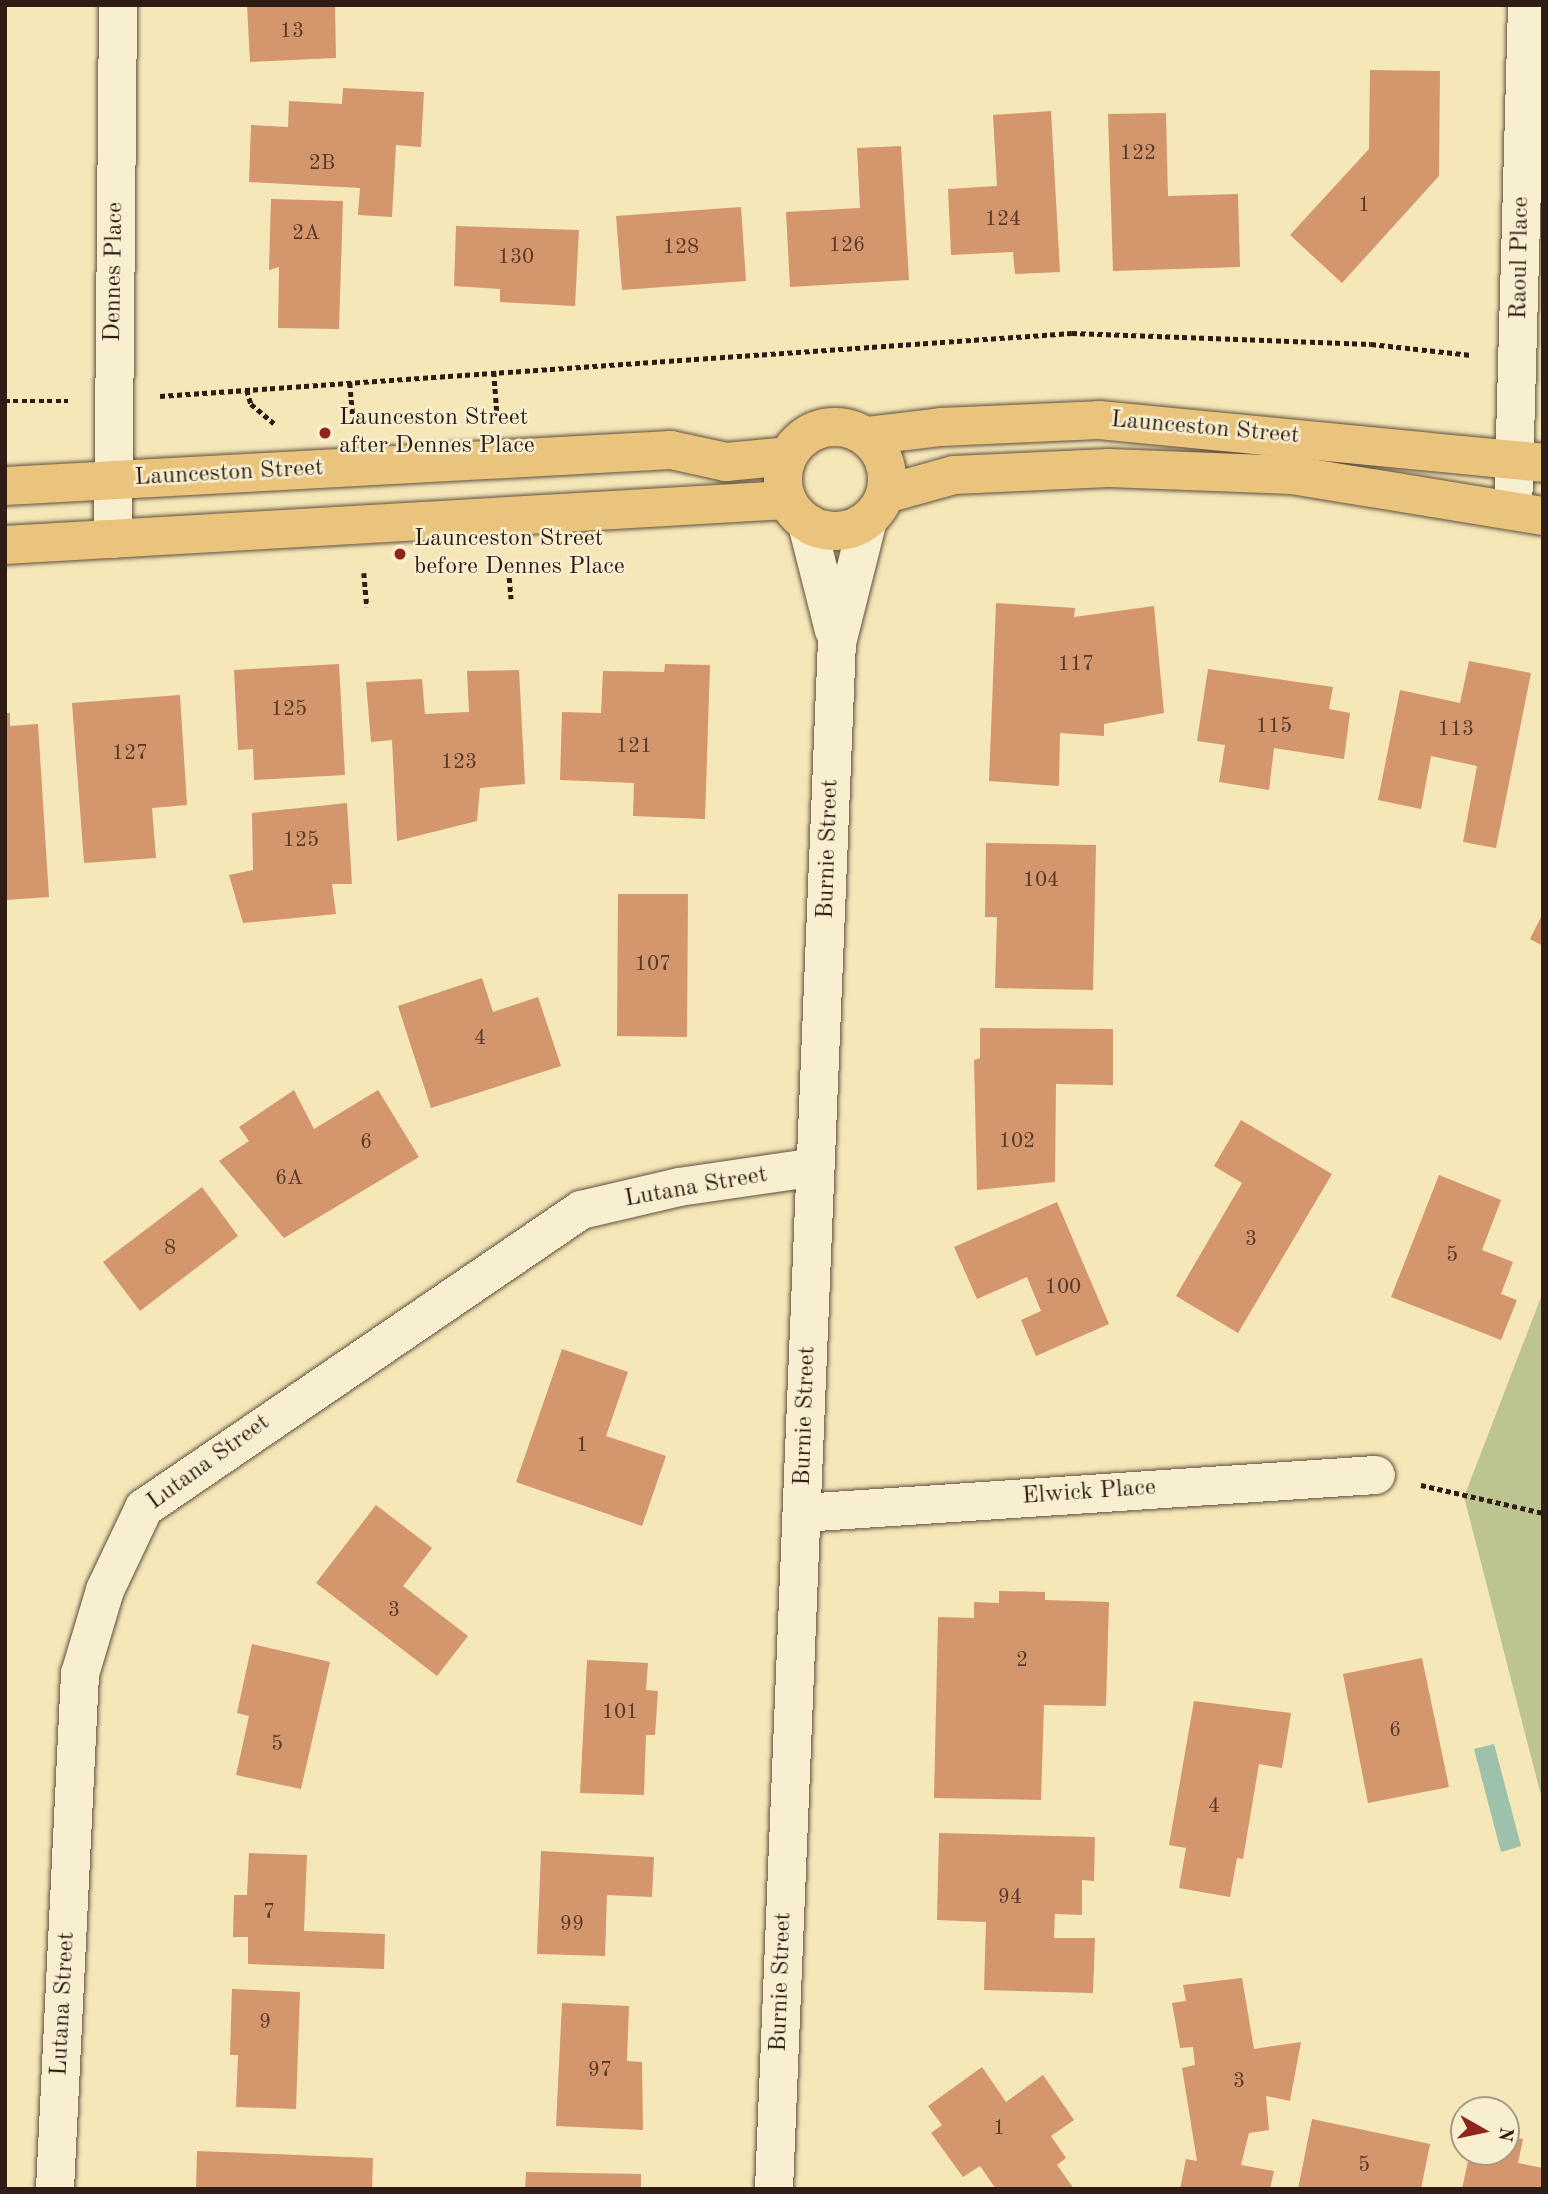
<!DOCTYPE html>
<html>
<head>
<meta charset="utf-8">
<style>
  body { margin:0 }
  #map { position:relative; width:1548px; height:2194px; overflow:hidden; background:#f5e7b8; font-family:"Old Standard TT",serif }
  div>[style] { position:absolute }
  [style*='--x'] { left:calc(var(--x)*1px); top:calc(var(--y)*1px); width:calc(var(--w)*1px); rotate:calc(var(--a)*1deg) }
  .green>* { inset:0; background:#bcc58f }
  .water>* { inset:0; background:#9dc1aa }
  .building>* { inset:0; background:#d4966d }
  .path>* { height:4.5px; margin-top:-2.25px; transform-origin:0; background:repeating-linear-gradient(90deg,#2f1c14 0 5px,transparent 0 8.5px) }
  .roads { filter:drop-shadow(0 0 2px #604f3d) drop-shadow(0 0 2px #604f3d) }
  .minor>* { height:38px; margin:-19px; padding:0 19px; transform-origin:19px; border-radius:19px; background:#f8efd1 }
  .major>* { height:38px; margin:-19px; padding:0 19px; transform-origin:19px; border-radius:19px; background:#eac47c }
  .major>.ring { margin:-19px; padding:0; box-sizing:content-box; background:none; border:38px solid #eac47c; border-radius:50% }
  .dots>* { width:19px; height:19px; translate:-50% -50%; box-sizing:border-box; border:4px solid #f8efd1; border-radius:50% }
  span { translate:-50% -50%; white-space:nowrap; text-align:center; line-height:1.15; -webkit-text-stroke:5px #f8efd1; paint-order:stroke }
  .number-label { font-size:21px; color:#583a2a }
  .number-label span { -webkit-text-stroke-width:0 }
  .street-label { font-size:24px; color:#2f1c14 }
  .poi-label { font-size:24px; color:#2f1c14 }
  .left { translate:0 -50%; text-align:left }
  .frame { position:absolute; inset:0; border:7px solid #2f1c14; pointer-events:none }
  .north { position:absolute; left:1450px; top:2096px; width:70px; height:70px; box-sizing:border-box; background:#f8efd1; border:2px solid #a89b85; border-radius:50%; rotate:99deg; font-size:19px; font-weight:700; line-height:28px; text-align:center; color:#2f1c14 }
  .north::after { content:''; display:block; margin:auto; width:24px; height:32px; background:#8f2418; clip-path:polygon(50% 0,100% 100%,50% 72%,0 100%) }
</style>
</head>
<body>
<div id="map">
  <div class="green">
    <div style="clip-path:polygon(1543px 1292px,1543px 1803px,1464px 1497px)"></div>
  </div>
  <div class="water">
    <div style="clip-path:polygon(1494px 1744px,1521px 1846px,1501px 1852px,1474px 1749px)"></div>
  </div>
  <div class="building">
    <div style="clip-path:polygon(247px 5px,335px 5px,336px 58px,250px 62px)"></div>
    <div style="clip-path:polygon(1370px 70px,1440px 71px,1439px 176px,1342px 283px,1290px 235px,1369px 149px)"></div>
    <div style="clip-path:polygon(343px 88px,424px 92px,421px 147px,396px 145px,392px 217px,358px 215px,360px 188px,249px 182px,251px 125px,288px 127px,289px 101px,342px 104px)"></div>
    <div style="clip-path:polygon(1051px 111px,1060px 272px,1015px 274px,1013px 252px,951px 255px,948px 189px,997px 186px,993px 115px)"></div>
    <div style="clip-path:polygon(1166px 113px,1168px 196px,1238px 194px,1240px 267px,1113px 271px,1108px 114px)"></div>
    <div style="clip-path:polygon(901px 146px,909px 280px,790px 287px,786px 212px,860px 208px,857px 148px)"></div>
    <div style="clip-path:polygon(271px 199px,343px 201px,339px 329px,278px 328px,279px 267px,269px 270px)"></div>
    <div style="clip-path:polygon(741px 207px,746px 281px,622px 290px,616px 216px)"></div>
    <div style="clip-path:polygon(456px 226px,579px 230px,575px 306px,500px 302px,500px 289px,454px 286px)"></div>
    <div style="clip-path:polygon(996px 603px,1075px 608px,1074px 617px,1154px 606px,1164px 713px,1104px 724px,1104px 736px,1060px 733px,1059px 786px,989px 781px)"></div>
    <div style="clip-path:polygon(1469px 661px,1531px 673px,1496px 848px,1463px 842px,1477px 766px,1431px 756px,1421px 809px,1378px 800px,1400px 690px,1460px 703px)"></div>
    <div style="clip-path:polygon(339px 664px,345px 775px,254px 780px,253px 749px,238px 750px,234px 670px)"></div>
    <div style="clip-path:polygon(665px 664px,710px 665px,705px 819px,633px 816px,634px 783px,560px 780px,562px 712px,601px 713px,603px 671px,664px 672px)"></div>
    <div style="clip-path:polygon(1208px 669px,1333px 687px,1329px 709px,1350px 713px,1344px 759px,1274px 748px,1269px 790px,1219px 782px,1225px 745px,1197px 741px)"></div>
    <div style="clip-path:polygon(519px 670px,525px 784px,480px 788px,477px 821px,397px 841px,392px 740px,371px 742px,366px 682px,422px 679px,425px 714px,469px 712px,467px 671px)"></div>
    <div style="clip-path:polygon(180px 695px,187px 805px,152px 808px,156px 858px,84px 863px,72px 703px)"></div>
    <div style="clip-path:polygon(5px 713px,10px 713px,10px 726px,38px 724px,49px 897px,6px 900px)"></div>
    <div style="clip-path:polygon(347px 803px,352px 884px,332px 884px,336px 914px,243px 923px,229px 875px,253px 870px,252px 813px)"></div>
    <div style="clip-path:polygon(986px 843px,1096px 845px,1093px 990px,995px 988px,997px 917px,985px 917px)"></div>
    <div style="clip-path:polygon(618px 894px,688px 894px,687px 1037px,617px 1036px)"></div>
    <div style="clip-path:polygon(1543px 913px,1543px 946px,1530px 939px)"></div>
    <div style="clip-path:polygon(482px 978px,493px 1012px,538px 997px,561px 1066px,431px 1108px,398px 1006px)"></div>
    <div style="clip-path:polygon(980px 1028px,1113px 1029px,1113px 1085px,1056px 1084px,1055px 1182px,977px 1190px,974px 1060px,980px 1058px)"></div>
    <div style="clip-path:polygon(294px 1090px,314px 1129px,378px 1090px,419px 1157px,284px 1238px,219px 1161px,249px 1141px,239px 1127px)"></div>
    <div style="clip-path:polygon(1241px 1120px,1332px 1174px,1238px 1333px,1176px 1296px,1242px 1183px,1214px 1166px)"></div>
    <div style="clip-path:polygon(1439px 1175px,1501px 1200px,1482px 1250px,1513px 1262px,1501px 1294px,1517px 1300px,1501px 1340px,1391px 1297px)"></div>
    <div style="clip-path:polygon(202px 1187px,238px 1236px,140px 1311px,103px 1262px)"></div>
    <div style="clip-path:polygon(1057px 1202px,1109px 1324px,1036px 1356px,1021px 1320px,1041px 1311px,1027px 1277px,977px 1299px,954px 1247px)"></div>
    <div style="clip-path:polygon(562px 1349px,628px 1372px,606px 1436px,666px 1456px,642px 1526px,516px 1482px)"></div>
    <div style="clip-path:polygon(376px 1505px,432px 1548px,403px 1586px,468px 1636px,437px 1676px,316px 1583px)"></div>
    <div style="clip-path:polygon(999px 1591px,1045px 1592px,1045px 1600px,1109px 1602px,1106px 1706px,1044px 1705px,1041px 1800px,934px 1798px,938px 1617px,974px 1618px,974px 1602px,999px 1603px)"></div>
    <div style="clip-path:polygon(252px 1644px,330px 1662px,301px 1789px,236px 1775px,249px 1716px,237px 1713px)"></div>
    <div style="clip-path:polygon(1422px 1658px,1449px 1787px,1368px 1803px,1343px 1674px)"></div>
    <div style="clip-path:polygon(587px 1660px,648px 1663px,646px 1690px,658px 1691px,655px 1735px,646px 1735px,644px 1795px,580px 1793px)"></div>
    <div style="clip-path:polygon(1194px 1701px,1291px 1713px,1282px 1768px,1259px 1764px,1243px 1859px,1237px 1858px,1230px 1897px,1179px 1888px,1186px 1848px,1169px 1845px)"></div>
    <div style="clip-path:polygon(939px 1833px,1095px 1837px,1094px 1881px,1082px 1880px,1082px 1915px,1055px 1914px,1054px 1938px,1095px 1938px,1093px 1993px,984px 1990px,986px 1922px,937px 1920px)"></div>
    <div style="clip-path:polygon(541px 1851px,654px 1857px,652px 1897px,607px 1895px,605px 1956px,537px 1954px)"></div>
    <div style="clip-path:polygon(249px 1853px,307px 1855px,304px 1931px,385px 1934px,384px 1969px,248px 1964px,248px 1937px,233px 1937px,234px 1895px,247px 1895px)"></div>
    <div style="clip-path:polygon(1242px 1978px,1254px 2049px,1301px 2042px,1290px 2101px,1266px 2096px,1269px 2130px,1249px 2133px,1241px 2165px,1274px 2171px,1270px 2189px,1180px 2189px,1186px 2159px,1197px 2161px,1182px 2068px,1195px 2065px,1193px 2047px,1180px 2048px,1172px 2003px,1186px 2001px,1183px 1985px)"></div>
    <div style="clip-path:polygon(232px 1989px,300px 1992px,296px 2109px,236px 2107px,238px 2055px,230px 2055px)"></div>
    <div style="clip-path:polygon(562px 2003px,629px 2006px,627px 2061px,642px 2062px,643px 2130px,556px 2126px)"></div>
    <div style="clip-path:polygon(982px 2067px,1006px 2102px,1043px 2075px,1074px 2120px,1051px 2136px,1066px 2158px,1057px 2165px,1074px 2189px,996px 2189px,980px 2166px,963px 2177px,931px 2133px,942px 2125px,928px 2106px)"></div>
    <div style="clip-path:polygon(1312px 2119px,1430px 2144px,1421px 2189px,1298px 2189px)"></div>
    <div style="clip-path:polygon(1506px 2136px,1523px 2139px,1518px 2163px,1543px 2168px,1543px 2189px,1462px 2189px,1470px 2152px,1506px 2152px)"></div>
    <div style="clip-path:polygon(197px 2151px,373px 2158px,372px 2189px,196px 2189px)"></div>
    <div style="clip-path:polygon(526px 2172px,641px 2174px,641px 2189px,525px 2189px)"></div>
  </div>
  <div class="path">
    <div style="--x:494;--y:372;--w:41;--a:85.8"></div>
    <div style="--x:350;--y:383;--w:38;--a:85"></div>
    <div style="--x:247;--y:390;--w:15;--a:74"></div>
    <div style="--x:251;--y:404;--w:30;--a:40"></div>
    <div style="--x:160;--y:396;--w:914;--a:-3.95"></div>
    <div style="--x:1072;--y:333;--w:299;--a:2.1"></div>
    <div style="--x:1371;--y:344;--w:101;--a:6.3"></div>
    <div style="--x:5;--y:401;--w:63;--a:0"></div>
    <div style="--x:508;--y:561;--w:38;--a:85"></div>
    <div style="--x:364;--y:573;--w:34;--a:85"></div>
    <div style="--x:1421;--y:1485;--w:125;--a:12.9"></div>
  </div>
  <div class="roads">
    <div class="minor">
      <div style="--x:1513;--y:510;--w:505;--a:-88.41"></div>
      <div style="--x:807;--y:524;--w:110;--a:75.8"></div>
      <div style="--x:113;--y:539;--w:534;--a:-89.46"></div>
      <div style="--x:802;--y:1513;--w:575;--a:-3.79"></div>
      <div style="--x:55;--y:2189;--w:516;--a:-87.22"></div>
      <div style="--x:80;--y:1674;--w:88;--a:-73.4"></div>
      <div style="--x:105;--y:1590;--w:91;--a:-64.6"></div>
      <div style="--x:144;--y:1508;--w:529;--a:-34.29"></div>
      <div style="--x:581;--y:1210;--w:101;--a:-13.2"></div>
      <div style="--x:679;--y:1187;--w:138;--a:-8.3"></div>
      <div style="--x:774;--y:2189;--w:1547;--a:-87.67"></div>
      <div style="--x:837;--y:643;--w:127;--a:-75.9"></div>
    </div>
    <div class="major">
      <div class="ring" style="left:783px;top:427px;width:66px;height:66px"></div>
      <div style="--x:866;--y:436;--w:76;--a:-6.8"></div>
      <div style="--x:941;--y:427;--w:158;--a:-2.5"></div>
      <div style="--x:1099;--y:420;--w:446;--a:5.5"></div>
      <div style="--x:5;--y:486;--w:667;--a:-3.09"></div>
      <div style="--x:671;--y:450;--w:56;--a:12.3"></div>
      <div style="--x:726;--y:462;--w:62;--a:-5.5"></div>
      <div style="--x:886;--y:494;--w:71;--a:-15.6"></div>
      <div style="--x:954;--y:475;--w:155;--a:-2.6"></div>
      <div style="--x:1109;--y:468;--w:183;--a:2.2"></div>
      <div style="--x:1292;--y:475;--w:254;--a:9.3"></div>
      <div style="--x:5;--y:545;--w:783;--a:-3.29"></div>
    </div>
  </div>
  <div class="dots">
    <div style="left:325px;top:433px;background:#8f2418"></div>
    <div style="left:400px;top:554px;background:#8f2418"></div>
  </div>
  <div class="number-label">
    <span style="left:292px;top:32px">13</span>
    <span style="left:1138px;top:154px">122</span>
    <span style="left:322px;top:164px">2B</span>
    <span style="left:1364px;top:206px">1</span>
    <span style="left:1003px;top:220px">124</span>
    <span style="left:306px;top:234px">2A</span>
    <span style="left:847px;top:246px">126</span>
    <span style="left:681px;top:248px">128</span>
    <span style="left:516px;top:258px">130</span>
    <span style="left:1076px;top:665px">117</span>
    <span style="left:289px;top:710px">125</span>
    <span style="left:1274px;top:727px">115</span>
    <span style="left:1456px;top:730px">113</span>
    <span style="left:634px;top:747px">121</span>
    <span style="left:130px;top:754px">127</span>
    <span style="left:459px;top:763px">123</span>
    <span style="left:301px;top:841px">125</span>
    <span style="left:1041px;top:881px">104</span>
    <span style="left:653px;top:965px">107</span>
    <span style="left:480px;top:1039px">4</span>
    <span style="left:1017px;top:1142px">102</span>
    <span style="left:366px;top:1143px">6</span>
    <span style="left:289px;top:1179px">6A</span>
    <span style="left:1251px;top:1240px">3</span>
    <span style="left:170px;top:1249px">8</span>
    <span style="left:1452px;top:1256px">5</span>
    <span style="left:1063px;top:1288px">100</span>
    <span style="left:582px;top:1446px">1</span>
    <span style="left:394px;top:1611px">3</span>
    <span style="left:1022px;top:1661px">2</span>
    <span style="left:620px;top:1713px">101</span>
    <span style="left:1395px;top:1731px">6</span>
    <span style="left:277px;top:1745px">5</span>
    <span style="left:1214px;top:1807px">4</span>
    <span style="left:1010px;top:1898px">94</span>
    <span style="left:269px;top:1913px">7</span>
    <span style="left:572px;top:1925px">99</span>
    <span style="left:265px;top:2023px">9</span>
    <span style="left:600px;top:2071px">97</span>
    <span style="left:1239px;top:2082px">3</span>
    <span style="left:999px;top:2129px">1</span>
    <span style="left:1364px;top:2166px">5</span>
  </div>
  <div class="street-label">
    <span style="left:1521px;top:258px;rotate:-89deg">Raoul Place</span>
    <span style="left:115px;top:272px;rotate:-89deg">Dennes Place</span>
    <span style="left:1205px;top:429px;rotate:5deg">Launceston Street</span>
    <span style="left:229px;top:474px;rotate:-3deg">Launceston Street</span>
    <span style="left:829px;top:849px;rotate:-88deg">Burnie Street</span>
    <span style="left:696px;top:1188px;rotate:-10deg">Lutana Street</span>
    <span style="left:806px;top:1416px;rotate:-88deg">Burnie Street</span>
    <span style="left:209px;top:1463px;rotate:-36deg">Lutana Street</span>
    <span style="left:1089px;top:1493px;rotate:-4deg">Elwick Place</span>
    <span style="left:782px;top:1982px;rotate:-88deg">Burnie Street</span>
    <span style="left:64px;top:2004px;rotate:-87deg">Lutana Street</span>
  </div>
  <div class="poi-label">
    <span class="left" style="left:339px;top:433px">Launceston Street<br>after Dennes Place</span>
    <span class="left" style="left:414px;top:554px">Launceston Street<br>before Dennes Place</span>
  </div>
  <div class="frame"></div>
  <div class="north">N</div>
</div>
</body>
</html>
